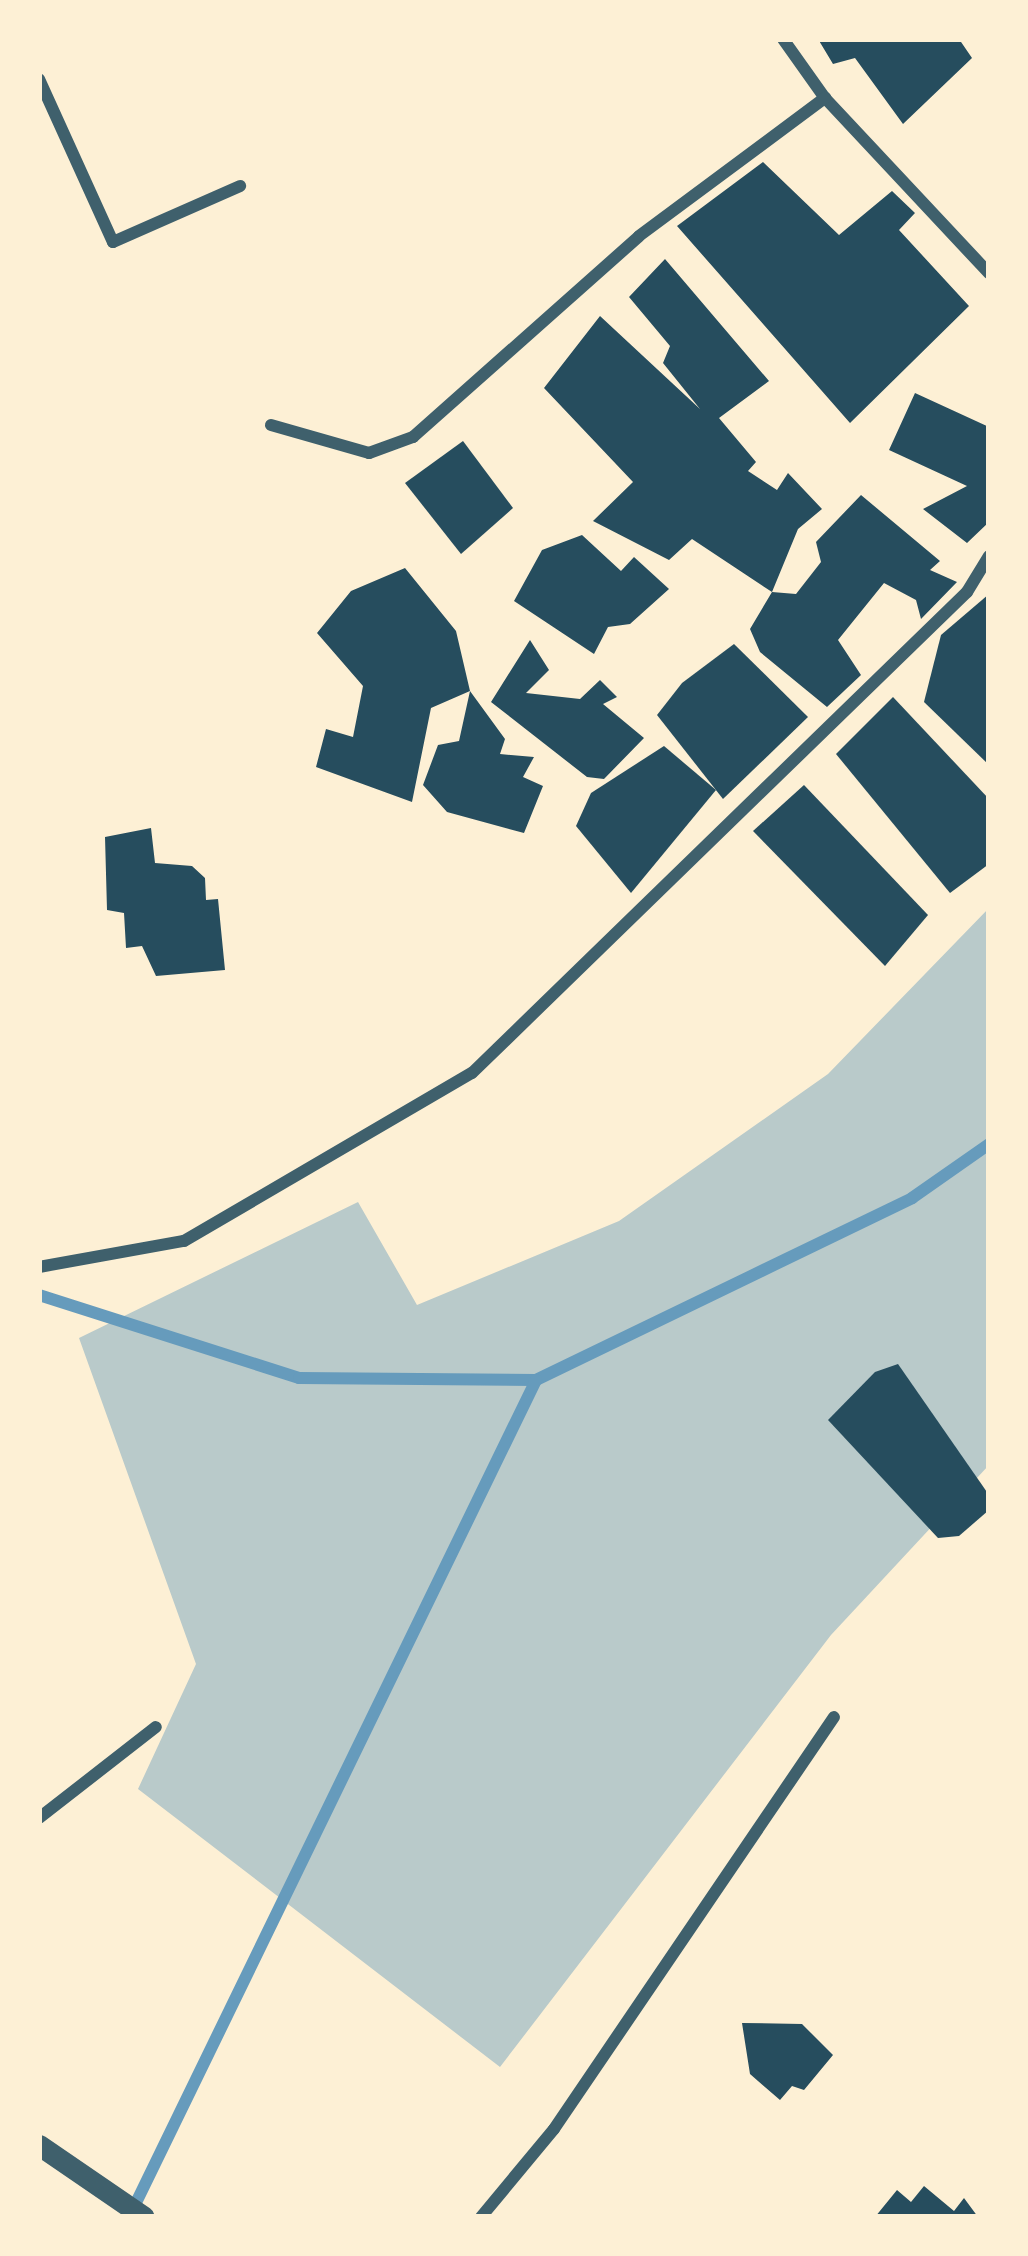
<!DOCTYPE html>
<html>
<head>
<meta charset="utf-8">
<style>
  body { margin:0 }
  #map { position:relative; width:1028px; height:2256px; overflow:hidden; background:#fdf0d5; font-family:Inter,sans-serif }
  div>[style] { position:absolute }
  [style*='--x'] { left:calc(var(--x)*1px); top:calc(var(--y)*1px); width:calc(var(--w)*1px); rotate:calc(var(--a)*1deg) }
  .green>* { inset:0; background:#b9caca }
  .stream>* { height:12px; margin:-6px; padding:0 6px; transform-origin:6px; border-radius:6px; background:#669bbc }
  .building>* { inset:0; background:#264d5e }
  .minor>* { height:12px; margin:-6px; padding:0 6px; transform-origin:6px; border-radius:6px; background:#3f606c }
  .tertiary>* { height:21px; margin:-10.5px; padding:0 10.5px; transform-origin:10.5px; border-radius:10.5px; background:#3f606c }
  span { translate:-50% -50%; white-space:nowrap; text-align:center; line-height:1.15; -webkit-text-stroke:9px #fdf0d5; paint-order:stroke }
  .frame { position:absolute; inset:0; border:42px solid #fdf0d5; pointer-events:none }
</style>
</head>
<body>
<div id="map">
  <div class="green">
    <div style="clip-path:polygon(989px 908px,989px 1465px,831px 1635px,500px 2067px,138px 1789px,196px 1664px,79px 1338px,358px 1202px,417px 1305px,619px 1221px,828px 1074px)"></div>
  </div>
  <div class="stream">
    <div style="--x:39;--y:1295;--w:273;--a:17.7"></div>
    <div style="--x:299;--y:1378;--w:237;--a:0.5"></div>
    <div style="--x:536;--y:1380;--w:418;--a:-25.8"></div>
    <div style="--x:912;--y:1198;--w:94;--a:-35"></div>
    <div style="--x:132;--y:2211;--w:924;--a:-64.07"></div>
  </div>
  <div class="building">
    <div style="clip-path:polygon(818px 39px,959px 39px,972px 58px,903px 124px,855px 58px,833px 64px)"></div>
    <div style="clip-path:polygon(763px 162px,839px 235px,892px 191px,915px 213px,899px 230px,969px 306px,850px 423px,677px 226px)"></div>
    <div style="clip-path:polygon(665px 259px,769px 381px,719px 418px,756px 462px,748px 471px,777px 490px,788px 473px,822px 509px,798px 529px,772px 592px,692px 539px,669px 560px,593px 521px,633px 482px,544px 388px,600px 316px,700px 409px,663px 363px,670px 346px,629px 297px)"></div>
    <div style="clip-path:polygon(915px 393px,989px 427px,989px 522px,967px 543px,923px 509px,967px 486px,889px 450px)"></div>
    <div style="clip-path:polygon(463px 441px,513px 508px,461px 554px,405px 483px)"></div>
    <div style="clip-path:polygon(861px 495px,940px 561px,930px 570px,957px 582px,921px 619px,916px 600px,884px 583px,838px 640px,861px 675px,827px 707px,760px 652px,750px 629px,772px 592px,796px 594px,821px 562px,816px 542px)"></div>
    <div style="clip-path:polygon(582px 535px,621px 571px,634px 557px,669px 589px,630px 624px,608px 627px,594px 654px,514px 601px,542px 550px)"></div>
    <div style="clip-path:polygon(405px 568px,456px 631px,470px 691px,431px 708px,412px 802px,316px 767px,326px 729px,353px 737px,363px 686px,317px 633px,351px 591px)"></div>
    <div style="clip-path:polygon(989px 594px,989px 765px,924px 702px,941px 635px)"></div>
    <div style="clip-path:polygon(530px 640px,549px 670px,526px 693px,580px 699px,600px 680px,617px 697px,603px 704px,644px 738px,604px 779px,587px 777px,491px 702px)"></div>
    <div style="clip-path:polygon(734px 644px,808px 717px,723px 799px,657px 715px,682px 683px)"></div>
    <div style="clip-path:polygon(470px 691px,505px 739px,500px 754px,534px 757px,523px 777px,543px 786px,524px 833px,447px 812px,423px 785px,438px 745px,459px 741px)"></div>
    <div style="clip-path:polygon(893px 697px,989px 799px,989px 864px,950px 893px,836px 754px)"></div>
    <div style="clip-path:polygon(664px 746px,716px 790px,631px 893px,576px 826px,591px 793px)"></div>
    <div style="clip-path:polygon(804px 785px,928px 915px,885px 966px,753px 831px)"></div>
    <div style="clip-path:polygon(151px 828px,155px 863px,192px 866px,205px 878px,206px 900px,218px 899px,225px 970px,156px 976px,142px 946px,126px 948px,124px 913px,107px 910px,105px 837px)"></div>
    <div style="clip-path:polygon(898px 1364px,989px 1495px,989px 1510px,959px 1536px,938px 1538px,828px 1420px,875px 1372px)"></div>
    <div style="clip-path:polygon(742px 2023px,802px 2024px,833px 2055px,804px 2090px,792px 2086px,780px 2100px,750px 2074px)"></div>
    <div style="clip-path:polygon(924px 2186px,954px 2211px,964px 2198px,978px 2217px,875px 2217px,897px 2190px,911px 2202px)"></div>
  </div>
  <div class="minor">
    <div style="--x:783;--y:39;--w:72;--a:54.6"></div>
    <div style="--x:825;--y:98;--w:240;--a:46.9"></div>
    <div style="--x:39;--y:79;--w:179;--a:65.6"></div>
    <div style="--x:113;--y:242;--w:139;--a:-23.8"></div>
    <div style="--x:271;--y:425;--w:102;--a:15.9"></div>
    <div style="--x:369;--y:453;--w:47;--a:-20"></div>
    <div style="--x:413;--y:437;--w:302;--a:-41.6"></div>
    <div style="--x:639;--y:236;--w:232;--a:-36.6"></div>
    <div style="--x:39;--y:1267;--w:147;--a:-10.2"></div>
    <div style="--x:184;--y:1241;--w:333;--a:-30.3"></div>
    <div style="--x:472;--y:1073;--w:690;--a:-44.18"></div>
    <div style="--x:967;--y:592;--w:42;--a:-58.6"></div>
    <div style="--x:39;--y:1818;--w:148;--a:-37.9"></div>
    <div style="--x:481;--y:2217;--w:114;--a:-50.3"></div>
    <div style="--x:554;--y:2129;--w:498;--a:-55.8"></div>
  </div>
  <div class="tertiary">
    <div style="--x:39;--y:2145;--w:127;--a:34.4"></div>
  </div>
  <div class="frame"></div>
</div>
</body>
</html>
